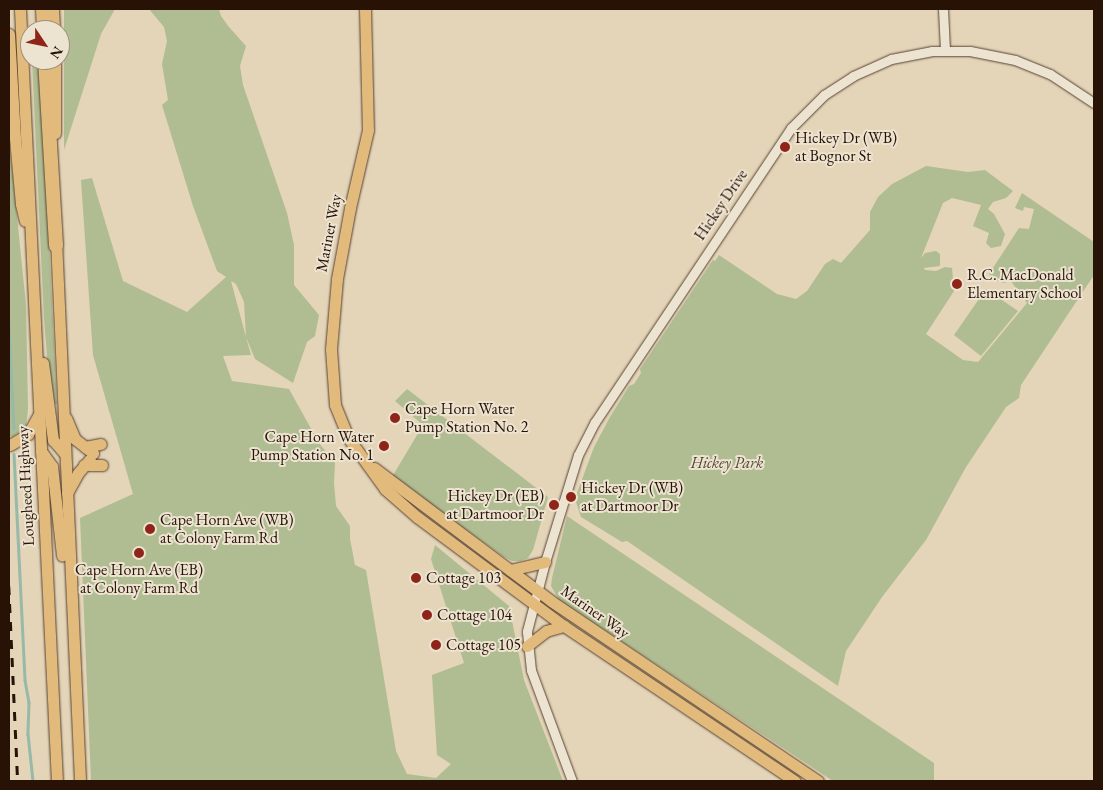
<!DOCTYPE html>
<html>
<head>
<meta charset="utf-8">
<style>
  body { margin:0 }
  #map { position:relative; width:1103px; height:790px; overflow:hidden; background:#e4d4b8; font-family:"EB Garamond",serif }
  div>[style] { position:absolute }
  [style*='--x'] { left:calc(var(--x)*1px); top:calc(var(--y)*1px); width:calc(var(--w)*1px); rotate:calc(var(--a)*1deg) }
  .green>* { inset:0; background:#b0bd92 }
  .stream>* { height:2.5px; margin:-1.25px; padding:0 1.25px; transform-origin:1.25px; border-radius:1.25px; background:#97b9aa }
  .roads { filter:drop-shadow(0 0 1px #564232) drop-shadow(0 0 1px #564232) }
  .minor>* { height:9px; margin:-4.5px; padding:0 4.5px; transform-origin:4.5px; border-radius:4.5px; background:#ede3d1 }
  .major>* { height:11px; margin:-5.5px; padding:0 5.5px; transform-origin:5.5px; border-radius:5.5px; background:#e2ba7c }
  .highway>* { height:14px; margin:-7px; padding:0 7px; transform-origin:7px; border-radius:7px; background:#e2ba7c }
  .rail>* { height:2.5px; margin-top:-1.25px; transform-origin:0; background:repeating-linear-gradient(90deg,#271205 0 9px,transparent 0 18px) }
  .dots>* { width:14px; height:14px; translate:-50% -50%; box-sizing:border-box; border:2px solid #ede3d1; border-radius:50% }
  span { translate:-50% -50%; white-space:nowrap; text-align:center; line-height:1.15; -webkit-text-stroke:4px #ede3d1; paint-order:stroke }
  .poi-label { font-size:16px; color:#271205 }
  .left { translate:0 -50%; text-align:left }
  .right { translate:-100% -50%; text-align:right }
  .street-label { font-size:16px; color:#271205 }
  .park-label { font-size:16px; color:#50452f; font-style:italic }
  .frame { position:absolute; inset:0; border:10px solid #271205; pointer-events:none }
  .north { position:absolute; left:20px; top:20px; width:50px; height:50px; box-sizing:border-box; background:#ede3d1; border:1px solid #9e8f7f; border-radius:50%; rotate:124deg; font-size:14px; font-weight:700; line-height:20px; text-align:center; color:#271205 }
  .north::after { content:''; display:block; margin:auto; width:18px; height:22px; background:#8f2418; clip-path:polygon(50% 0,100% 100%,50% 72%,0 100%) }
</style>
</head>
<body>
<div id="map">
  <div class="green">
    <div style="clip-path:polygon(64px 9px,115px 9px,101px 34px,64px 150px)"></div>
    <div style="clip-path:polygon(evenodd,149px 9px,219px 9px,221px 16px,229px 27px,246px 46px,240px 66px,243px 85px,287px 213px,294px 245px,294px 285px,319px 315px,315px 336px,307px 342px,293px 383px,255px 359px,246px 337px,251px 355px,223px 356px,232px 381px,289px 389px,319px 443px,335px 463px,334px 483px,336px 506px,350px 526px,350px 539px,355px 565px,366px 570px,396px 751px,407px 774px,436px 778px,451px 764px,437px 755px,432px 675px,464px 663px,431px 559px,435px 545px,509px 606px,524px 680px,563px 781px,91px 781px,80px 518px,133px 494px,93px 355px,81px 180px,92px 178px,123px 281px,187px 312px,226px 277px,217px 271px,193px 206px,162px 105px,168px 100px,162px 64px,167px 41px,164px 27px,149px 9px,231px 281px,236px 284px,244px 302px,246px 337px,231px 281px)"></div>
    <div style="clip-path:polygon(32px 60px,40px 60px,57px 404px,51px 404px,44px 319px)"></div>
    <div style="clip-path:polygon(9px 138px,26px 305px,28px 409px,26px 428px,12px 437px,9px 436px)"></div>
    <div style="clip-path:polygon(926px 166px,968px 172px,985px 170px,1013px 191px,1006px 198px,993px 202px,988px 209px,994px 214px,1005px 234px,1001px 246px,991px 248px,986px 243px,989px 233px,973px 226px,981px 205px,952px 198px,943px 203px,921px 258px,925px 253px,936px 251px,940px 254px,940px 266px,924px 268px,925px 270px,936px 271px,945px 267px,952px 268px,954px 291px,926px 334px,963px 360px,978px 362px,1027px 303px,1010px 280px,1004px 283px,995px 280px,989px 274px,1019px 228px,1029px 229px,1034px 209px,1024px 207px,1023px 211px,1015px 208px,1022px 193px,1094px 242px,1094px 275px,1021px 385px,1019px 398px,1006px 407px,966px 467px,926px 540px,882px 597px,846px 651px,838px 686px,627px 541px,622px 542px,581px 517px,576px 502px,577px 493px,594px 447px,610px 417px,629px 386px,634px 384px,641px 373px,640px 369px,713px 260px,715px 261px,719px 255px,777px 294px,796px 299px,807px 291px,825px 264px,833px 259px,841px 263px,870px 230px,870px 212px,878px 197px,892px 184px)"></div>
    <div style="clip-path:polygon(986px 289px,1018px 311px,981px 356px,954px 335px)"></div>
    <div style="clip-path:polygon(407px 389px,548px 497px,533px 550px,528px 558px,520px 561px,512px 561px,504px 557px,392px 477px,423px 425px,395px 401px)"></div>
    <div style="clip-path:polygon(567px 516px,934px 763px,934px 781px,833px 781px,559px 600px,551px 586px,552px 578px)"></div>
  </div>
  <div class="stream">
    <div style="--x:9;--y:327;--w:102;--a:87.2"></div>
    <div style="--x:14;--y:454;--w:226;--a:87.2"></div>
    <div style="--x:25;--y:680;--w:23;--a:80"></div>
    <div style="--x:29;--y:703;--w:31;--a:92"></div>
    <div style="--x:28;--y:734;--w:47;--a:83.9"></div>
  </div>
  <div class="roads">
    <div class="minor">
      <div style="--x:943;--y:9;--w:41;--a:87.2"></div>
      <div style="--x:572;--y:781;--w:118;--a:-110.3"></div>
      <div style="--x:531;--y:670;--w:39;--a:-96"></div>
      <div style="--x:527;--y:631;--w:71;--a:-75.4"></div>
      <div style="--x:545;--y:562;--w:112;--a:-72.9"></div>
      <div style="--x:578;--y:455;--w:37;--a:-63"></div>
      <div style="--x:595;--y:422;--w:353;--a:-56.3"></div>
      <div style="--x:791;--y:128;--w:47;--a:-45"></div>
      <div style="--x:824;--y:95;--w:35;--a:-33"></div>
      <div style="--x:853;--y:76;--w:42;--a:-24.1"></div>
      <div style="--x:891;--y:59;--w:42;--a:-11"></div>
      <div style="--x:932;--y:51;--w:38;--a:0"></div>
      <div style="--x:970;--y:51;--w:46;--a:11.3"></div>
      <div style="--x:1015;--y:60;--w:38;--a:22"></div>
      <div style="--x:1050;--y:74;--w:53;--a:33.4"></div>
    </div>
    <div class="major">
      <div style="--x:20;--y:9;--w:773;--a:87.26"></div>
      <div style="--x:53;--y:9;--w:21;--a:87"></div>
      <div style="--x:365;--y:9;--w:121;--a:88.6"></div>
      <div style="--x:368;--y:130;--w:80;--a:103"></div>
      <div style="--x:350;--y:208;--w:72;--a:100.4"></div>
      <div style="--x:337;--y:279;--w:70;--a:94.9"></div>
      <div style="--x:331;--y:349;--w:56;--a:85.9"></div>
      <div style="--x:335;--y:405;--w:37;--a:68"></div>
      <div style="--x:349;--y:439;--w:62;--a:54.2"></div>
      <div style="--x:385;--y:489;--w:43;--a:41.2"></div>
      <div style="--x:417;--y:517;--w:183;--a:36.6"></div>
      <div style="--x:564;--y:626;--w:278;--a:33.9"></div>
      <div style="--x:9;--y:34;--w:104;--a:86.7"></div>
      <div style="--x:15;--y:138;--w:66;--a:84.8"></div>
      <div style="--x:21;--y:204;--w:17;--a:77"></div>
      <div style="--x:55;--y:60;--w:73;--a:90"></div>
      <div style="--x:56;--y:239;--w:543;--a:87.46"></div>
      <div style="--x:43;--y:363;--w:78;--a:82.6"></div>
      <div style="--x:53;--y:440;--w:18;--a:49"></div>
      <div style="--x:66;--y:418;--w:23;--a:67"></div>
      <div style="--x:75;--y:439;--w:23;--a:38"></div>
      <div style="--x:10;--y:445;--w:21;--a:-31"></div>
      <div style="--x:28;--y:434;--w:21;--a:-61"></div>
      <div style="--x:85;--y:447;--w:16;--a:-11"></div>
      <div style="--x:41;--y:451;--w:19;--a:54"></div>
      <div style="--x:52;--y:466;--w:90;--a:83.6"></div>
      <div style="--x:84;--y:465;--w:18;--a:0"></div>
      <div style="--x:374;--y:468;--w:221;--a:36.9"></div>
      <div style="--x:551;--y:601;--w:322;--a:34"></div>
      <div style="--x:67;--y:493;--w:23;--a:-61"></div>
      <div style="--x:78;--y:473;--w:18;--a:-49"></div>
      <div style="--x:510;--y:570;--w:36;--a:-13"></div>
      <div style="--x:527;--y:646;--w:24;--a:-38"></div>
      <div style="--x:546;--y:631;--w:19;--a:-16"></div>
    </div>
    <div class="highway">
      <div style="--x:43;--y:9;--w:21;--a:87"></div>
      <div style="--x:45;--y:60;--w:186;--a:86.6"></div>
    </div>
  </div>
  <div class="rail">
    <div style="--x:9;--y:586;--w:195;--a:87.4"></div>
  </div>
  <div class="dots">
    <div style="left:785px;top:147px;background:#8f2418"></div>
    <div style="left:957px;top:284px;background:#8f2418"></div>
    <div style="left:395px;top:418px;background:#8f2418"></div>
    <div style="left:384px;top:446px;background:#8f2418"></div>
    <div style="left:571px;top:497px;background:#8f2418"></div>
    <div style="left:554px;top:505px;background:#8f2418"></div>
    <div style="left:150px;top:529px;background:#8f2418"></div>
    <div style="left:139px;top:553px;background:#8f2418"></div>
    <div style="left:416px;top:578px;background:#8f2418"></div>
    <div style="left:427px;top:615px;background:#8f2418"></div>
    <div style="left:436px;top:645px;background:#8f2418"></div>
  </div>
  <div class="poi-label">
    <span class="left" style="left:795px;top:147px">Hickey Dr (WB)<br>at Bognor St</span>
    <span class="left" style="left:967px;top:284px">R.C. MacDonald<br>Elementary School</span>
    <span class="left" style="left:405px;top:418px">Cape Horn Water<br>Pump Station No. 2</span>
    <span class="right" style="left:374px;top:446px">Cape Horn Water<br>Pump Station No. 1</span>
    <span class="left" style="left:581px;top:497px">Hickey Dr (WB)<br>at Dartmoor Dr</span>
    <span class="right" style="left:544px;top:505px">Hickey Dr (EB)<br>at Dartmoor Dr</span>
    <span class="left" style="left:160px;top:529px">Cape Horn Ave (WB)<br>at Colony Farm Rd</span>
    <span style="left:139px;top:579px">Cape Horn Ave (EB)<br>at Colony Farm Rd</span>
    <span class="left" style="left:426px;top:578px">Cottage 103</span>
    <span class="left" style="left:437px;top:615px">Cottage 104</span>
    <span class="left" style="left:446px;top:645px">Cottage 105</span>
  </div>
  <div class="street-label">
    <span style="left:721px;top:205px;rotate:-56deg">Hickey Drive</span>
    <span style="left:329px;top:233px;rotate:-79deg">Mariner Way</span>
    <span style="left:26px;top:486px;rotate:-93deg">Lougheed Highway</span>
    <span style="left:595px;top:612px;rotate:35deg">Mariner Way</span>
  </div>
  <div class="park-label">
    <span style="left:727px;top:463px">Hickey Park</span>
  </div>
  <div class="frame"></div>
  <div class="north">N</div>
</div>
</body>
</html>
